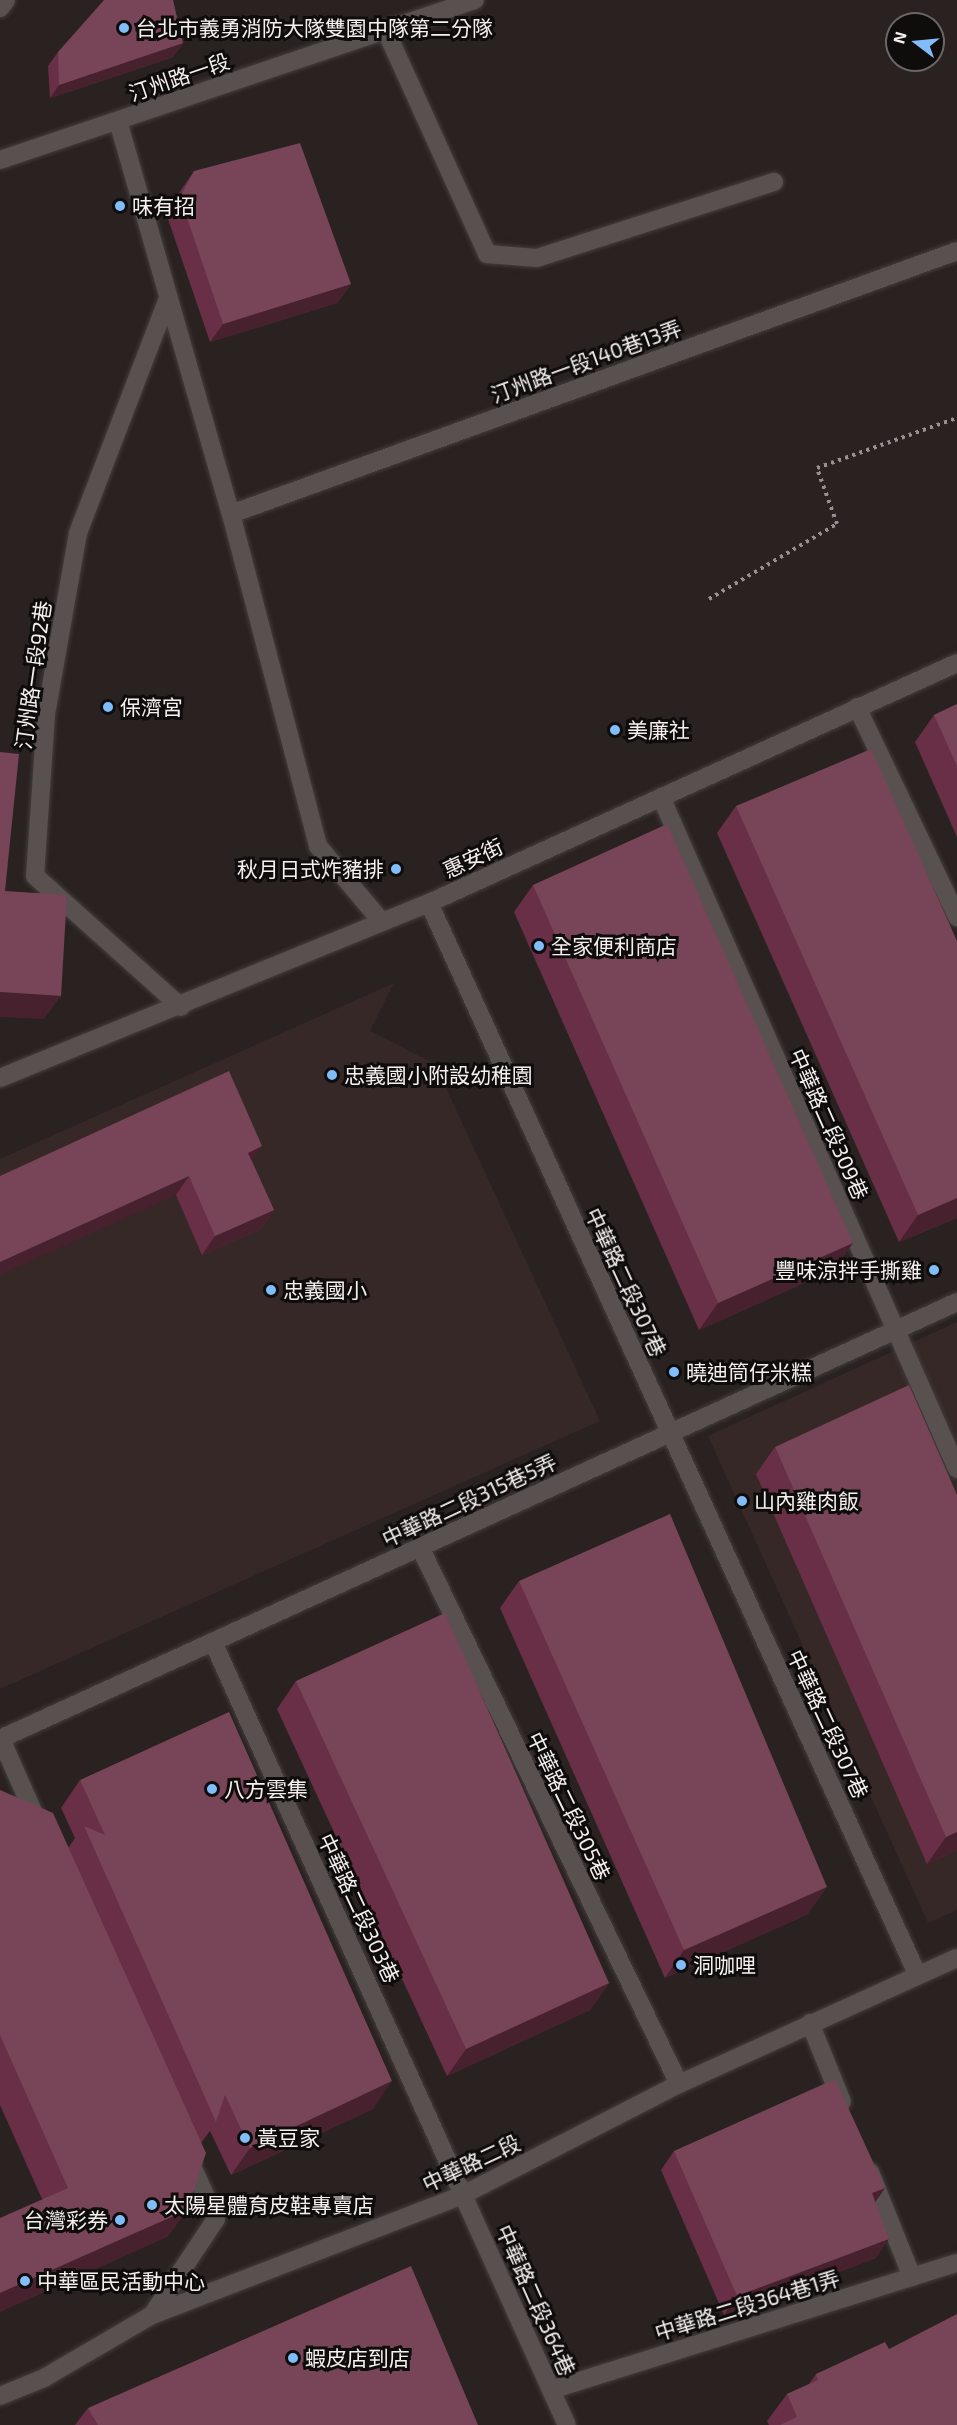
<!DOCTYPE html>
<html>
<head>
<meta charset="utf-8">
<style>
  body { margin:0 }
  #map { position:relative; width:957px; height:2425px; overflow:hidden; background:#292221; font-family:"Exo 2","Noto Sans TC",sans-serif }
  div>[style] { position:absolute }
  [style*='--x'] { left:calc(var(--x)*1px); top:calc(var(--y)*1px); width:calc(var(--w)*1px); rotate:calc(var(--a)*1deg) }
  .built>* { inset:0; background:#362827 }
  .path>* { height:4px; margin-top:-2px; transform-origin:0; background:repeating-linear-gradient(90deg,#989191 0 3px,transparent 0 7.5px) }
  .roads { filter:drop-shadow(0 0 2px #433d3c) drop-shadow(0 0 2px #433d3c) }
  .lane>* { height:18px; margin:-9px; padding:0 9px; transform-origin:9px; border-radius:9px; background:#595150 }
  .street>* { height:18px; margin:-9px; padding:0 9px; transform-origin:9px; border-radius:9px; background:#595150 }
  .secondary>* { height:18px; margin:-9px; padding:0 9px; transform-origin:9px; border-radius:9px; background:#595150 }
  .wall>* { inset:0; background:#682f46 }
  .shaded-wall>* { inset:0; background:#48212f }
  .building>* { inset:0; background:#774458 }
  .dots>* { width:16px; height:16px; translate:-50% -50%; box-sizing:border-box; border:3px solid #0f0c0c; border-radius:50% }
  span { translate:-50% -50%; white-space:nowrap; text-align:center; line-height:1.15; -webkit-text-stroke:6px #0f0c0c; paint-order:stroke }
  .poi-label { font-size:21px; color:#f5efef }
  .left { translate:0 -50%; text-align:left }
  .right { translate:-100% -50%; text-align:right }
  .street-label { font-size:21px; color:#f5efef }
  .north { position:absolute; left:885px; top:12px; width:60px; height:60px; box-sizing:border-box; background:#0f0c0c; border:2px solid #6b6767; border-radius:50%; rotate:286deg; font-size:16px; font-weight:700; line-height:24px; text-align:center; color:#f5efef }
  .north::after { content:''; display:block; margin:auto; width:21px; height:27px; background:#81bdfa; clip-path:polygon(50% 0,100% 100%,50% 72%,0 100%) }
</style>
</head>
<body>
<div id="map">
  <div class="built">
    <div style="clip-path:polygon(394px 983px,370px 1031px,435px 1064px,600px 1421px,0 1689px,0 1159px)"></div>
    <div style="clip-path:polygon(957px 1322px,957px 1910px,928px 1923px,708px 1436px)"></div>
  </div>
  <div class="path">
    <div style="--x:709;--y:599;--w:148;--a:-30.4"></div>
    <div style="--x:837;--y:524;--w:59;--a:-109.7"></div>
    <div style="--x:817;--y:468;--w:149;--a:-19.7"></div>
  </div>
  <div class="roads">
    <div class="lane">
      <div style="--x:386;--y:31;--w:245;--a:65.6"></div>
      <div style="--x:487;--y:254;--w:50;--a:4.6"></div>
      <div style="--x:537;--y:258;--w:249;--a:-17.8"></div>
      <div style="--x:167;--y:301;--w:248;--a:111"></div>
      <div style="--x:78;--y:533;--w:185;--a:100"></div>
      <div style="--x:46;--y:715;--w:161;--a:93.9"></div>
      <div style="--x:35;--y:876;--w:196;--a:41.9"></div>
      <div style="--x:231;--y:514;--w:772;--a:-19.91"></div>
      <div style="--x:857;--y:707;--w:233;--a:64.5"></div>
      <div style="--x:661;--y:797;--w:734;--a:66.23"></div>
      <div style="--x:420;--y:1547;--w:596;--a:64.25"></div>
      <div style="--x:213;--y:1642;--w:607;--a:65.67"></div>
      <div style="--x:1;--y:1739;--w:94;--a:66.2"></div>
      <div style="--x:810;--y:2023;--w:85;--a:67.9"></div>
      <div style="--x:870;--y:2172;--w:113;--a:68.2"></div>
      <div style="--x:152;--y:2315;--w:115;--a:-56.3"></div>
      <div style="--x:216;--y:2219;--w:68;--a:-114.3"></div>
      <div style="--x:551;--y:2390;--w:425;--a:-17.4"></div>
    </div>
    <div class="street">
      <div style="--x:118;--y:121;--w:409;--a:74"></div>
      <div style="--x:231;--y:514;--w:343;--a:75.3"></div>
      <div style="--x:318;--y:846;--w:99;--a:49.9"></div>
      <div style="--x:429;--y:903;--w:1177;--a:65.5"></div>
      <div style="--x:0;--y:1078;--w:463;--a:-22.2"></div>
      <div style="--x:429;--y:903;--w:580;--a:-24.44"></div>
      <div style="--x:0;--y:1739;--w:1052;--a:-24.54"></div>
      <div style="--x:463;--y:2195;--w:252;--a:65.7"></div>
    </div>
    <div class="secondary">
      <div style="--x:0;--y:8;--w:10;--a:-53"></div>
      <div style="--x:0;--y:160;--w:501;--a:-18.62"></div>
      <div style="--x:0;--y:2396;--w:48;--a:-22.2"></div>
      <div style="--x:44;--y:2378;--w:125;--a:-30.3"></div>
      <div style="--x:152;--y:2315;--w:333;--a:-21.1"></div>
      <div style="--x:463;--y:2195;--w:243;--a:-27.2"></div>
      <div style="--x:679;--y:2084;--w:305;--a:-24.4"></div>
    </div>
  </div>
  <div class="wall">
    <div style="clip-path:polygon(183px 43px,173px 57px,50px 98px,48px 66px,58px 52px)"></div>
    <div style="clip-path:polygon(194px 171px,351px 284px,337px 303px,210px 342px,167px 216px,181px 190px)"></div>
    <div style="clip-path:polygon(957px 704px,957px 837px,915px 742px,934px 715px)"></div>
    <div style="clip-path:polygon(736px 806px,957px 941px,957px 1218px,899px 1242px,717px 833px)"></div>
    <div style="clip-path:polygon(533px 885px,853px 1243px,833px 1270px,699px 1330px,514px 912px)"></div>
    <div style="clip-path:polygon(252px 1161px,274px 1210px,261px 1229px,202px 1255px,176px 1195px,0 1176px)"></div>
    <div style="clip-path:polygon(775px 1447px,957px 1850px,927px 1864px,756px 1474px)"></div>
    <div style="clip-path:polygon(519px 1581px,808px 1914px,665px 1978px,500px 1608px)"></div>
    <div style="clip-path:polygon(296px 1681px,609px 1983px,590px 2010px,447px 2076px,277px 1709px)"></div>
    <div style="clip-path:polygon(80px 1780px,373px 2109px,231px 2175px,210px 2131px,201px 2143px,187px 2210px,167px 2237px,42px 2199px,0 2105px,0 1790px,69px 1847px,75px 1838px,61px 1808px)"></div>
    <div style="clip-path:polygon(674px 2151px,885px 2188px,875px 2202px,876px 2258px,724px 2315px,661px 2170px)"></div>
    <div style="clip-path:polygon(889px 2349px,957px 2425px,769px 2425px,767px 2421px,787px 2394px,809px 2384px,816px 2374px)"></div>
    <div style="clip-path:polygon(88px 2408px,478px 2425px,75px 2425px)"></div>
  </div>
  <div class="shaded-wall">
    <div style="clip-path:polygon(183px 43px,173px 57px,50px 98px,59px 85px)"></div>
    <div style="clip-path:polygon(351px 284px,337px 303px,210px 342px,223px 324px)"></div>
    <div style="clip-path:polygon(0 992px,61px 996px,44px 1019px,0 1017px)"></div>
    <div style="clip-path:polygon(262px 1146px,249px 1165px,248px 1153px)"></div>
    <div style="clip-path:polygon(189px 1176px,176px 1195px,0 1275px,0 1262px)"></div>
    <div style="clip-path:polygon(957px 1198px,957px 1218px,899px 1242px,918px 1215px)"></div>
    <div style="clip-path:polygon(274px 1210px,261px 1229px,202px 1255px,215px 1236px)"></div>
    <div style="clip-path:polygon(853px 1243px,833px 1270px,699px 1330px,718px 1303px)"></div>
    <div style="clip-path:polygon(957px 1832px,957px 1850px,927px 1864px,946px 1837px)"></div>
    <div style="clip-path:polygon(827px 1887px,808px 1914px,665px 1978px,684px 1950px)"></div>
    <div style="clip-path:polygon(609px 1983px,590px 2010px,447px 2076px,466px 2049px)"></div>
    <div style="clip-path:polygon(392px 2081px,373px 2109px,231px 2175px,250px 2148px)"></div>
    <div style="clip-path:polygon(885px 2188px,872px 2207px,872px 2193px)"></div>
    <div style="clip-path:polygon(187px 2210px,167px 2237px,0 2312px,0 2293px)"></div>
    <div style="clip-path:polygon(889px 2239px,876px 2258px,724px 2315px,737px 2296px)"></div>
  </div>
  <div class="building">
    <div style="clip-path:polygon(104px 0,173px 0,183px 43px,59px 85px,58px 52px)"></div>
    <div style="clip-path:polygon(300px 143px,351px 284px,223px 324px,180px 197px,194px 171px)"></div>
    <div style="clip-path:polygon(957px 704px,957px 766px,934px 715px)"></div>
    <div style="clip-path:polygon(871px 749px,957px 941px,957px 1198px,918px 1215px,736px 806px)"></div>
    <div style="clip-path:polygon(0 752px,19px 754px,5px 891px,67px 895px,61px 996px,0 992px)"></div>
    <div style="clip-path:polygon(667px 824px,853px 1243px,718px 1303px,533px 885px)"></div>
    <div style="clip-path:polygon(229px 1071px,262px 1146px,248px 1153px,274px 1210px,215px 1236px,189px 1176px,0 1262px,0 1176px)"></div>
    <div style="clip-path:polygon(909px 1385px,957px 1495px,957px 1832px,946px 1837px,775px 1447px)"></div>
    <div style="clip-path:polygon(670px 1514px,827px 1887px,684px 1950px,519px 1581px)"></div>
    <div style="clip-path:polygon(445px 1613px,609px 1983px,466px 2049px,296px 1681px)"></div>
    <div style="clip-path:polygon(229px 1712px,392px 2081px,250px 2148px,225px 2095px,216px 2122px,84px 1826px,105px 1835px,80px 1780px)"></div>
    <div style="clip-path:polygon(0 1790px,53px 1813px,206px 2153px,187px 2210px,0 2293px,0 2218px,68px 2188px,0 2035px)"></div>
    <div style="clip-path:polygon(835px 2079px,885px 2188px,872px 2193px,889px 2239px,737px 2296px,674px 2151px)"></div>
    <div style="clip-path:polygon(411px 2266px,478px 2425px,98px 2425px,88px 2408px)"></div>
    <div style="clip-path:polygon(957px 2314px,957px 2425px,780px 2425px,797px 2417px,787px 2394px,818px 2380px,816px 2374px,885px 2342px,889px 2349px)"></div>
  </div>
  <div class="dots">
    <div style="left:124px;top:28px;background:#81bdfa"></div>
    <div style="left:120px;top:206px;background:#81bdfa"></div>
    <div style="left:108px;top:707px;background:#81bdfa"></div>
    <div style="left:615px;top:730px;background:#81bdfa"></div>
    <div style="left:396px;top:869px;background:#81bdfa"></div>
    <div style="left:539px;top:946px;background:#81bdfa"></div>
    <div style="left:332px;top:1075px;background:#81bdfa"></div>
    <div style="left:934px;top:1270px;background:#81bdfa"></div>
    <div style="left:271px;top:1290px;background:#81bdfa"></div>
    <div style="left:674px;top:1372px;background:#81bdfa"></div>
    <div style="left:742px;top:1501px;background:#81bdfa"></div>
    <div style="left:212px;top:1789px;background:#81bdfa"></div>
    <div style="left:681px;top:1965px;background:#81bdfa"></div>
    <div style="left:245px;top:2138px;background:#81bdfa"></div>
    <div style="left:152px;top:2205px;background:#81bdfa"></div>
    <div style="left:120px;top:2220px;background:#81bdfa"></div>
    <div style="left:25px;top:2281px;background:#81bdfa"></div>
    <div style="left:293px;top:2358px;background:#81bdfa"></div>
  </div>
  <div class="poi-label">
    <span class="left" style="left:136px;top:28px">台北市義勇消防大隊雙園中隊第二分隊</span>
    <span class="left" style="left:132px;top:206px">味有招</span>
    <span class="left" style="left:120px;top:707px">保濟宮</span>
    <span class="left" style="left:627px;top:730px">美廉社</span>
    <span class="right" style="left:384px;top:869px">秋月日式炸豬排</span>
    <span class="left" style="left:551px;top:946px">全家便利商店</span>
    <span class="left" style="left:344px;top:1075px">忠義國小附設幼稚園</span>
    <span class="right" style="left:922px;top:1270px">豐味涼拌手撕雞</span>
    <span class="left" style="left:283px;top:1290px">忠義國小</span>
    <span class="left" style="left:686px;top:1372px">曉迪筒仔米糕</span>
    <span class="left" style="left:754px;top:1501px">山內雞肉飯</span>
    <span class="left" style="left:224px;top:1789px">八方雲集</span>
    <span class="left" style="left:693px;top:1965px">洞咖哩</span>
    <span class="left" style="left:257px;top:2138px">黃豆家</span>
    <span class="left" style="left:164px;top:2205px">太陽星體育皮鞋專賣店</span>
    <span class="right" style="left:108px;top:2220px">台灣彩券</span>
    <span class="left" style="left:37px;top:2281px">中華區民活動中心</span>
    <span class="left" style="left:305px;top:2358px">蝦皮店到店</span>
  </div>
  <div class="street-label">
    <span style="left:179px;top:77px;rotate:-19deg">汀州路一段</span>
    <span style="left:586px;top:361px;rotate:-20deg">汀州路一段140巷13弄</span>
    <span style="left:33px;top:675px;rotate:-82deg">汀州路一段92巷</span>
    <span style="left:473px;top:858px;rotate:-25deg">惠安街</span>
    <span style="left:829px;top:1124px;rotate:66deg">中華路二段309巷</span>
    <span style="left:626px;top:1282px;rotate:65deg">中華路二段307巷</span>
    <span style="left:469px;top:1500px;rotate:-25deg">中華路二段315巷5弄</span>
    <span style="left:828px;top:1724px;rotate:65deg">中華路二段307巷</span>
    <span style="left:569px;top:1806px;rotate:64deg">中華路二段305巷</span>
    <span style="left:359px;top:1908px;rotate:65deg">中華路二段303巷</span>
    <span style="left:471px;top:2163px;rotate:-25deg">中華路二段</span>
    <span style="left:536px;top:2300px;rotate:66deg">中華路二段364巷</span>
    <span style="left:747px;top:2305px;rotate:-17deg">中華路二段364巷1弄</span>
  </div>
  <div class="north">N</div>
</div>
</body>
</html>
